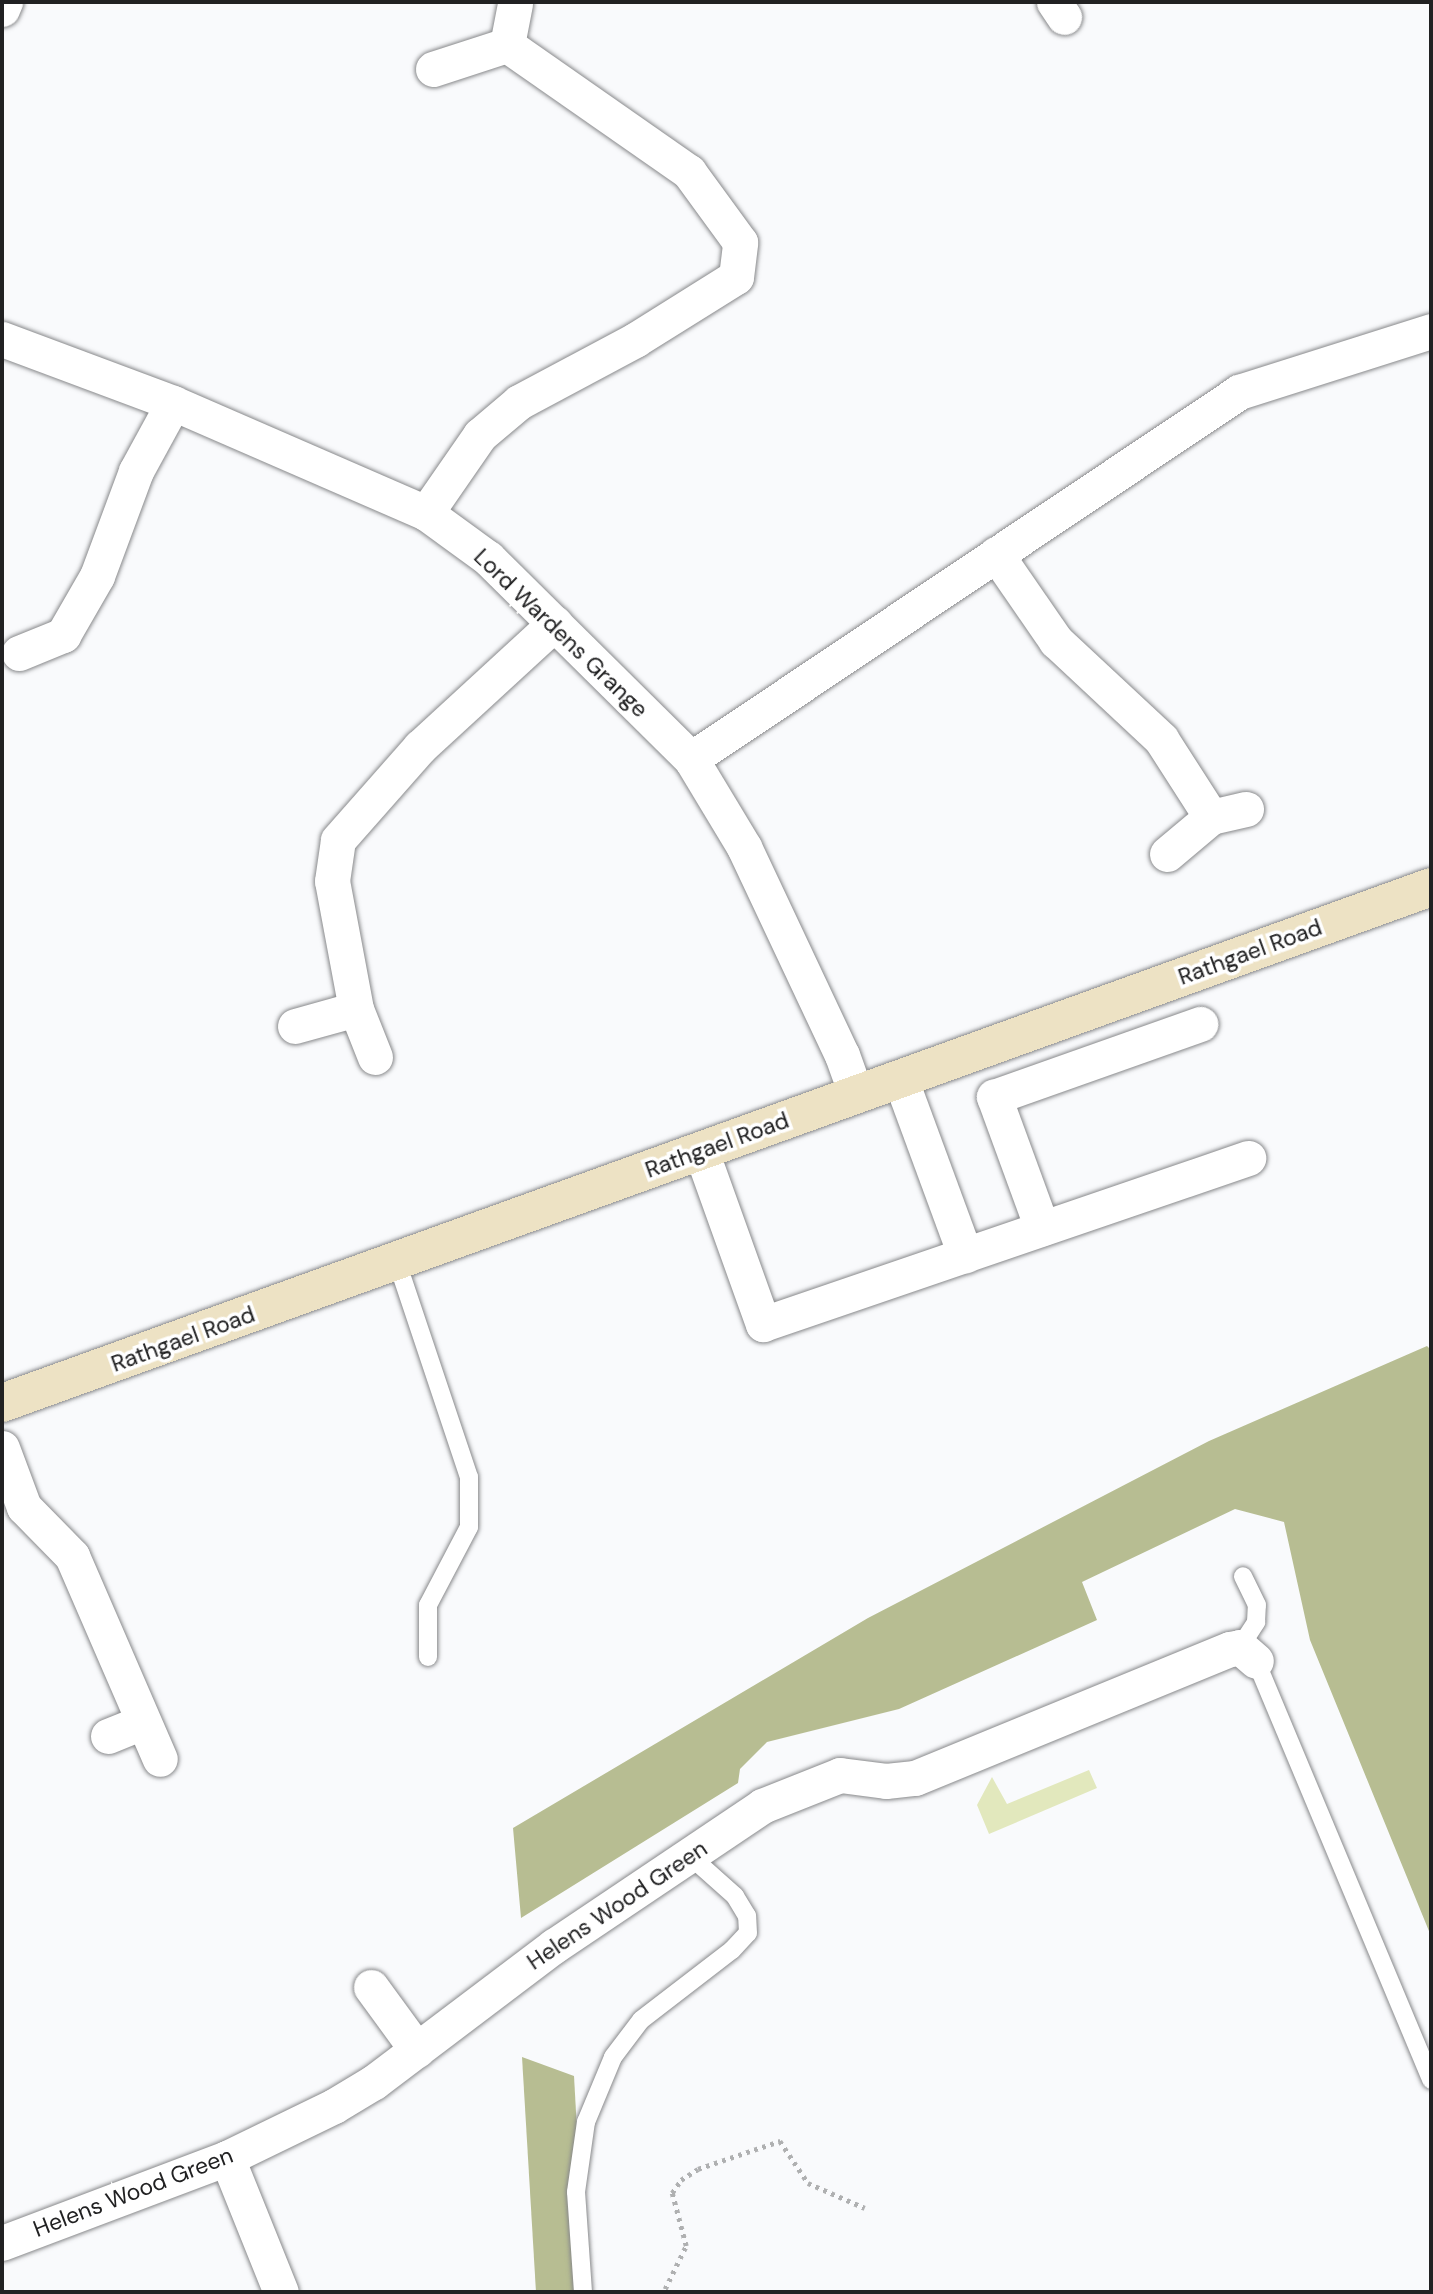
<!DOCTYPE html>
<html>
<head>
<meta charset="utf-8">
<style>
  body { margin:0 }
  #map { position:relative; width:1433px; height:2294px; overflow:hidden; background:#f9fafc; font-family:"DM Sans",sans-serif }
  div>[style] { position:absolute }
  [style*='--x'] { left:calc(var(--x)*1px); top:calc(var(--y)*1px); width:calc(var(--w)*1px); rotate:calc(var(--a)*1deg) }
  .green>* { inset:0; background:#e2e8bd }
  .forest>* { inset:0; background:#b7bd92 }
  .path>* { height:4.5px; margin-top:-2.25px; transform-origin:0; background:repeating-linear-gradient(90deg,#afb0b1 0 3.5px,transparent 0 8.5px) }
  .roads { filter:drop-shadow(0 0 2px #88898b) drop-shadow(0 0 2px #88898b) }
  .lane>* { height:18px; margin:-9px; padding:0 9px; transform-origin:9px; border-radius:9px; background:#fff }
  .street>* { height:35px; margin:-17.5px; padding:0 17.5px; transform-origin:17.5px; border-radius:17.5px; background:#fff }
  .secondary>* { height:38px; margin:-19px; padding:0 19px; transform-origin:19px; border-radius:19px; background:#ede2c4 }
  span { translate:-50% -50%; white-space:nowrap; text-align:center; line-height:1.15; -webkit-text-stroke:7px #fff; paint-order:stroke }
  .street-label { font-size:23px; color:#212122 }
  .frame { position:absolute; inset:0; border:4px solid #212122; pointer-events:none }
</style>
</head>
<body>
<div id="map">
  <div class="green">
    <div style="clip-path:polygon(1089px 1770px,1097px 1788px,989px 1834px,977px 1805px,992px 1777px,1007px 1804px)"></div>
  </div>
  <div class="forest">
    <div style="clip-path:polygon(1427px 1346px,1431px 1350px,1431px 1936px,1310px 1640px,1284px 1522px,1235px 1509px,1082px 1582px,1097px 1620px,899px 1709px,767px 1742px,740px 1769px,738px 1783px,521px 1918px,513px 1828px,868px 1618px,1209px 1441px)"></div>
    <div style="clip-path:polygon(522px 2057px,574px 2076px,586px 2292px,536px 2292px)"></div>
  </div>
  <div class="path">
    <div style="--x:665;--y:2289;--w:48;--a:-64"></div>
    <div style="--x:686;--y:2246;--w:55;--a:-104.8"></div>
    <div style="--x:672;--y:2193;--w:16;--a:-55"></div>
    <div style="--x:681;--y:2180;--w:20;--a:-33"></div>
    <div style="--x:698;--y:2169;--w:87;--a:-18.9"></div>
    <div style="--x:780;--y:2141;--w:50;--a:56.3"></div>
    <div style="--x:808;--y:2183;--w:62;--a:23.7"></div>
  </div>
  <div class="roads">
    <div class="lane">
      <div style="--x:397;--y:1262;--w:227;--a:71.5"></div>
      <div style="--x:469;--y:1477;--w:50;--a:90"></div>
      <div style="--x:469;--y:1527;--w:88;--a:117.7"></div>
      <div style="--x:428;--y:1605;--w:52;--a:90"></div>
      <div style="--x:1240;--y:1647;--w:30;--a:-57"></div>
      <div style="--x:1256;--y:1622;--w:17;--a:-87"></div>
      <div style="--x:1257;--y:1605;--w:32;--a:-116"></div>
      <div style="--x:1256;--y:1661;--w:454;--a:67.3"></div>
      <div style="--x:583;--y:2292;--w:100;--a:-94"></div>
      <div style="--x:576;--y:2192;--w:71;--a:-81.9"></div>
      <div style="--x:586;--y:2122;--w:70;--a:-67.4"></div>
      <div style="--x:613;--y:2057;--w:46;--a:-52.9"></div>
      <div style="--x:641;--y:2020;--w:115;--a:-37.6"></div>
      <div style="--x:732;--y:1950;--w:23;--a:-47"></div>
      <div style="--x:748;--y:1933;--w:17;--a:-93"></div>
      <div style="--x:747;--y:1916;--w:23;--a:-121"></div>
      <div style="--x:735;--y:1896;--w:62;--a:-138.3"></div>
    </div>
    <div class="street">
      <div style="--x:1054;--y:2;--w:18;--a:56"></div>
      <div style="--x:2;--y:9;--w:8;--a:-67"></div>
      <div style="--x:433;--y:69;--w:78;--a:-18"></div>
      <div style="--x:507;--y:45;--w:42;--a:-79"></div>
      <div style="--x:2;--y:339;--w:183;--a:20.5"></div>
      <div style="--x:173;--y:403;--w:276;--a:23.5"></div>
      <div style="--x:426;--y:513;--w:77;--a:36"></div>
      <div style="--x:488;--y:558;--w:286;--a:44.7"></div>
      <div style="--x:691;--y:759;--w:103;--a:58.9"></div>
      <div style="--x:744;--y:847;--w:230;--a:64.8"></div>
      <div style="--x:842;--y:1055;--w:41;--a:70.3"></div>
      <div style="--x:426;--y:513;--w:95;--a:-55.3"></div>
      <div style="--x:480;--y:435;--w:51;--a:-40.2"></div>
      <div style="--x:519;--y:402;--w:132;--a:-28.1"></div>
      <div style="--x:635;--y:340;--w:119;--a:-32"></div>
      <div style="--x:736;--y:277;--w:35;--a:-83"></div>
      <div style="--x:740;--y:242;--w:87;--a:-126.1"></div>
      <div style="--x:689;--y:172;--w:222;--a:-145.1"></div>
      <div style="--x:996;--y:554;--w:106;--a:55.4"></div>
      <div style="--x:1056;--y:641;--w:144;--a:43"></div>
      <div style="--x:1161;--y:739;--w:93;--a:57.3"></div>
      <div style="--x:19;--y:653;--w:48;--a:-22.2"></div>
      <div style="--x:63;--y:635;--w:68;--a:-60"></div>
      <div style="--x:97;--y:576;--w:112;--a:-69.6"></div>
      <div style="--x:136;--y:471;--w:77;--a:-61.4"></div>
      <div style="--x:691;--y:759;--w:660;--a:-33.81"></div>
      <div style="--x:1239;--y:392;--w:201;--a:-17.6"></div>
      <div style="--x:1167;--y:854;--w:57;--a:-40.1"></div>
      <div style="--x:1211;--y:817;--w:36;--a:-13"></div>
      <div style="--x:295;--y:1026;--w:63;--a:-15.6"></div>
      <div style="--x:375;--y:1057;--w:52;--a:-111.6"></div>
      <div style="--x:356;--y:1009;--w:130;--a:-100.6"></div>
      <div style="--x:332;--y:881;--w:41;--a:-81.7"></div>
      <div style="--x:338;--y:840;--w:124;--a:-48.6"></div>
      <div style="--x:420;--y:747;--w:183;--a:-42.6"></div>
      <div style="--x:900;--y:1078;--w:189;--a:69.8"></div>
      <div style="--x:701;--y:1151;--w:184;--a:70.3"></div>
      <div style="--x:763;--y:1324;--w:513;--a:-18.89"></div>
      <div style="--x:1042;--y:1228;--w:140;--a:-110.1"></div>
      <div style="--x:994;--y:1097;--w:219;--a:-19.5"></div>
      <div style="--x:2;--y:1448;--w:63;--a:69.6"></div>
      <div style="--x:24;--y:1507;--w:69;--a:45.6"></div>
      <div style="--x:72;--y:1556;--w:221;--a:66.6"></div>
      <div style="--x:108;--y:1736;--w:37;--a:-22"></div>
      <div style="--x:371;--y:1987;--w:78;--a:53.9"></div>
      <div style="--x:227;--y:2158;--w:144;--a:68.1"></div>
      <div style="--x:2;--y:2243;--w:241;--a:-20.7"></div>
      <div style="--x:227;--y:2158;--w:119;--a:-25.9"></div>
      <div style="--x:334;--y:2106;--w:47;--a:-31"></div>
      <div style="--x:374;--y:2082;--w:226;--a:-37.1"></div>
      <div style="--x:554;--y:1946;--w:251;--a:-33.9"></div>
      <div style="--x:762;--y:1806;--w:84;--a:-21.7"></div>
      <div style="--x:840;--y:1775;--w:46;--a:7.4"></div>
      <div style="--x:886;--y:1781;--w:29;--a:-6"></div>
      <div style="--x:915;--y:1778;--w:340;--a:-22.3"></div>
      <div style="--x:1230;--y:1649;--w:10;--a:-11"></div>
      <div style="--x:1240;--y:1647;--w:21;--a:41"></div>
    </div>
    <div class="secondary">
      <div style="--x:2;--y:1403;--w:1519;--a:-19.85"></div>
    </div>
  </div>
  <div class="street-label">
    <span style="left:561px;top:633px;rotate:44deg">Lord Wardens Grange</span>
    <span style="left:1250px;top:952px;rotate:-20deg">Rathgael Road</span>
    <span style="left:717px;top:1145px;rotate:-20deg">Rathgael Road</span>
    <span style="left:183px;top:1339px;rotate:-20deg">Rathgael Road</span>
    <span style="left:617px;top:1905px;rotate:-34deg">Helens Wood Green</span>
    <span style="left:133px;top:2192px;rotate:-21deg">Helens Wood Green</span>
  </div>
  <div class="frame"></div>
</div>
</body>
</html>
